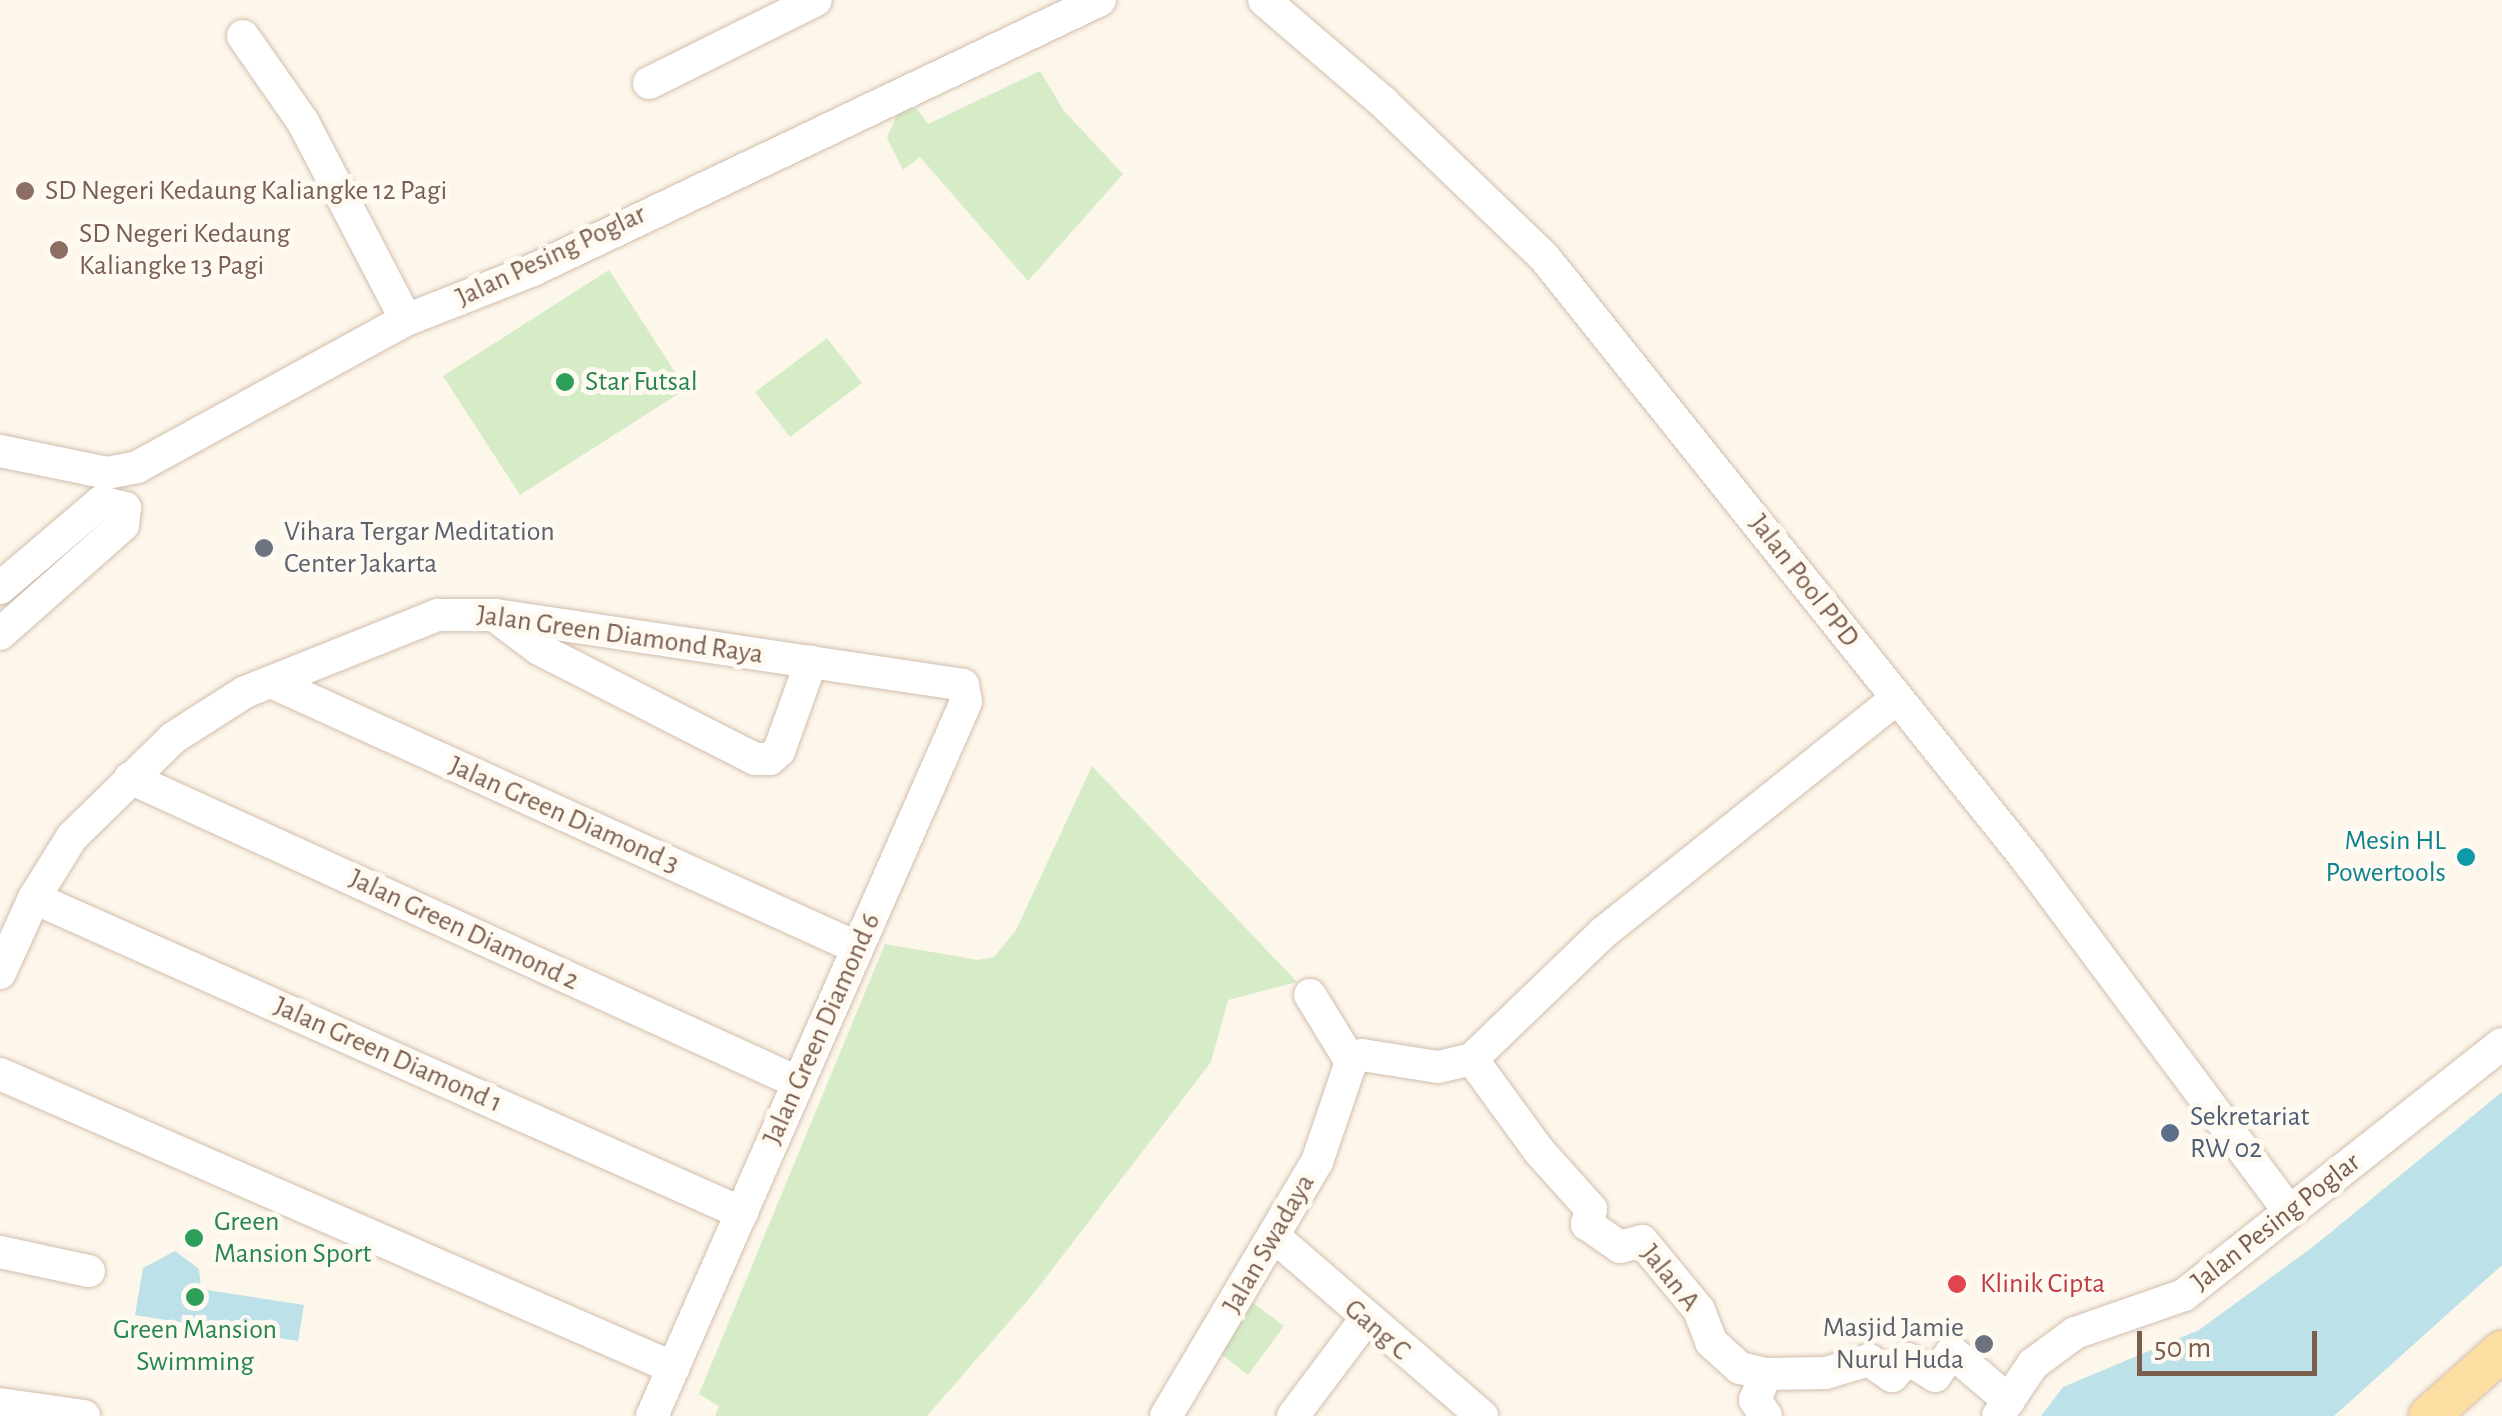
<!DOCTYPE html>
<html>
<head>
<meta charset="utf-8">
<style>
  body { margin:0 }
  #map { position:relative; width:2502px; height:1416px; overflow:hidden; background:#fdf6ea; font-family:"Alegreya Sans",sans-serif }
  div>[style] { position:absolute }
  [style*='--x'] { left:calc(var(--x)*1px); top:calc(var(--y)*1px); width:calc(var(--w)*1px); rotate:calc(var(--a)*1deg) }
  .green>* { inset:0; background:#d5ecc7 }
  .water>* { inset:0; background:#bde1e8 }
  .roads { filter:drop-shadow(0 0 2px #d1beae) drop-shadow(0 0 2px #d1beae) }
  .minor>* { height:32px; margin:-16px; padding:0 16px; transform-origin:16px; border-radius:16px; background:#fff }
  .major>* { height:40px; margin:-20px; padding:0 20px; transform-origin:20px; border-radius:20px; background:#fcdda2 }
  .dots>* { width:28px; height:28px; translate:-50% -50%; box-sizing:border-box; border:5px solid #fffaf1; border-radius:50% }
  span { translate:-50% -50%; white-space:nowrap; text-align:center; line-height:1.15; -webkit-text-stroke:10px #fffaf1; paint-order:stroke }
  .education-label { font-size:28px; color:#785e54 }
  .left { translate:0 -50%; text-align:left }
  .street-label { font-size:28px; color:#7a5d4c }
  .leisure-label { font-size:28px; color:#27864d }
  .worship-label { font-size:28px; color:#5b616d }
  .right { translate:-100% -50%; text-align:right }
  .culture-label { font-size:28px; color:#0d838f }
  .service-label { font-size:28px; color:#4e5e75 }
  .health-label { font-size:28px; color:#be3a42 }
  .scale { position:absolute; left:2137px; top:1331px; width:180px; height:45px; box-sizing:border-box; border:5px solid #7a5d4c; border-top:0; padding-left:12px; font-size:30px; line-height:35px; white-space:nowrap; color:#7a5d4c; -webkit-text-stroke:8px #fffaf1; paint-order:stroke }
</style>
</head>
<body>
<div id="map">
  <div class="green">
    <div style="clip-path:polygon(1040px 71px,1064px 111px,1123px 174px,1028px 281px,920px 157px,903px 170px,887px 138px,900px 107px,917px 109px,928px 124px)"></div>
    <div style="clip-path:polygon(609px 270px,686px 389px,520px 495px,443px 376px)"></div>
    <div style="clip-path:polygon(827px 338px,862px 383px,790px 437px,755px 392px)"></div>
    <div style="clip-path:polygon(1092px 766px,1297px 982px,1228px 1000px,1211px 1062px,1034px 1293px,927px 1416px,715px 1416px,719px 1406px,699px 1394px,885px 944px,978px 960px,994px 957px,1016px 930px)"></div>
    <div style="clip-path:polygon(1253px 1303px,1284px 1326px,1248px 1375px,1217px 1351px)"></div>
  </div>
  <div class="water">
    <div style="clip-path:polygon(2502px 1092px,2502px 1265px,2334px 1416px,2041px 1416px,2063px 1387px,2199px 1330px,2314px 1246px)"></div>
    <div style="clip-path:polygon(175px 1251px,199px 1269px,201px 1289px,304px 1305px,298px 1341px,135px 1315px,143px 1268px)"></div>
  </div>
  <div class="roads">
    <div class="minor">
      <div style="--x:1264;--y:0;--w:158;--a:40.6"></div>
      <div style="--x:1384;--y:103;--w:222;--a:43.9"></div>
      <div style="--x:1544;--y:257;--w:774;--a:51.29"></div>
      <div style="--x:2028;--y:861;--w:437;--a:53.3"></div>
      <div style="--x:243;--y:36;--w:105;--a:55.1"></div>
      <div style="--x:303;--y:122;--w:223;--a:62.5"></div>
      <div style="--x:649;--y:83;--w:186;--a:-26.4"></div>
      <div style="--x:0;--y:451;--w:109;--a:11.6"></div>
      <div style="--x:107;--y:473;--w:31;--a:-11"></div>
      <div style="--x:137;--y:467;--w:307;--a:-28.7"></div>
      <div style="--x:406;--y:320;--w:136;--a:-21.5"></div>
      <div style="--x:533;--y:270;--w:628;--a:-25.46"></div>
      <div style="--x:0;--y:588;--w:133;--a:-40.4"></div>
      <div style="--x:101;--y:502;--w:25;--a:14"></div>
      <div style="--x:125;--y:508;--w:17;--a:97"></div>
      <div style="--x:123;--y:525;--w:164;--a:138.5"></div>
      <div style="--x:498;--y:618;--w:51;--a:37.1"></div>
      <div style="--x:539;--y:649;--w:242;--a:27"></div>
      <div style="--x:755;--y:759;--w:15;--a:0"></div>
      <div style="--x:770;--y:759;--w:12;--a:-42"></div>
      <div style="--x:779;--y:751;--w:95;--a:-70.2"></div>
      <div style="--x:271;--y:682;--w:644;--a:24.38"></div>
      <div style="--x:130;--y:778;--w:733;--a:24.5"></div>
      <div style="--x:34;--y:898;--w:775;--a:23.99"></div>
      <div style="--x:0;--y:973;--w:82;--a:-65.6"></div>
      <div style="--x:34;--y:898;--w:72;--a:-58.1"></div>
      <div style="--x:72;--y:837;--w:141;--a:-44.4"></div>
      <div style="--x:173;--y:738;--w:85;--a:-32.6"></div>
      <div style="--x:245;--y:692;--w:208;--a:-21.8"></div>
      <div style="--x:438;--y:615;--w:58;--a:0"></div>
      <div style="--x:496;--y:615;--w:472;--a:8.5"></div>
      <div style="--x:963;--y:685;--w:17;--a:80"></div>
      <div style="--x:966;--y:702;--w:780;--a:113.74"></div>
      <div style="--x:1310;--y:995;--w:79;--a:58.5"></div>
      <div style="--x:1472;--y:1059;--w:114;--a:53.9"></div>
      <div style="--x:1539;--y:1151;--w:78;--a:48.1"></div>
      <div style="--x:1591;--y:1209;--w:16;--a:105"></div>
      <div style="--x:1587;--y:1224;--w:40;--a:34.9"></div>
      <div style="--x:1620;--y:1247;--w:23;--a:-15"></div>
      <div style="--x:1642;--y:1241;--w:89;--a:50.4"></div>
      <div style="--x:1699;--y:1310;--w:34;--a:69"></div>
      <div style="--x:1711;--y:1342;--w:39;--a:42"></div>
      <div style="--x:1740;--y:1368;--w:27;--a:13"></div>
      <div style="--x:1766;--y:1374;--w:60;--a:-1"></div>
      <div style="--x:1826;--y:1373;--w:45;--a:-16.8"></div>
      <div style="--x:1869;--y:1360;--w:28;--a:35"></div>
      <div style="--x:1892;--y:1376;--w:23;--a:-47"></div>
      <div style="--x:1908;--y:1359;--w:32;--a:32"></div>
      <div style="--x:1935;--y:1376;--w:29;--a:-55"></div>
      <div style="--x:1952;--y:1352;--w:75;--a:40.7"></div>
      <div style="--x:1351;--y:1062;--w:13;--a:-32"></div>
      <div style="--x:1362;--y:1055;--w:77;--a:9"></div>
      <div style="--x:1438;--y:1067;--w:35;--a:-13"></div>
      <div style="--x:1472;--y:1059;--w:183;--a:-43.9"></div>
      <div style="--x:1604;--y:932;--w:372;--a:-38.6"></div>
      <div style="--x:0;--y:1074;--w:735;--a:23.57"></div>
      <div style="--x:1277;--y:1239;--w:271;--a:40.8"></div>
      <div style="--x:0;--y:1252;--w:91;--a:12.1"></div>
      <div style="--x:1766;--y:1374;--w:28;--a:113"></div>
      <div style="--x:1755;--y:1400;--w:19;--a:55"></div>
      <div style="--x:0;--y:1404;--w:85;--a:8.1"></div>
      <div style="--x:1166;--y:1416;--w:295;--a:-59.3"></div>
      <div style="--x:1317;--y:1162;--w:106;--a:-71.2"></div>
      <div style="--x:1293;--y:1416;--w:120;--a:-53.1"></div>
      <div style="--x:1998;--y:1416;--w:63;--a:-56.1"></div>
      <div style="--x:2033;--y:1364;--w:52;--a:-36.4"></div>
      <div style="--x:2075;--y:1333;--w:115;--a:-19.2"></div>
      <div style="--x:2184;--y:1295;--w:405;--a:-38.3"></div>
    </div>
    <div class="major">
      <div style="--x:2429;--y:1416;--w:98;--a:-41.7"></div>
    </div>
  </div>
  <div class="dots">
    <div style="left:25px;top:191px;background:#8d6e63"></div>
    <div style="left:59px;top:250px;background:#8d6e63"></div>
    <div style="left:565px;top:382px;background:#2e9e5b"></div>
    <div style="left:264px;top:548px;background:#6b7280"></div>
    <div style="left:2466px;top:857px;background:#0f9aa8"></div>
    <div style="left:2170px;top:1133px;background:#5c6f8a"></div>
    <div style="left:194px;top:1238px;background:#2e9e5b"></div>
    <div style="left:1957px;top:1284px;background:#e0444e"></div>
    <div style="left:195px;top:1297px;background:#2e9e5b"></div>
    <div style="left:1984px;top:1344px;background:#6b7280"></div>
  </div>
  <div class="education-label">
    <span class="left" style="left:45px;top:191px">SD Negeri Kedaung Kaliangke 12 Pagi</span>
    <span class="left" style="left:79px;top:250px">SD Negeri Kedaung<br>Kaliangke 13 Pagi</span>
  </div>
  <div class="street-label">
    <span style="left:551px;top:256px;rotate:-25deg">Jalan Pesing Poglar</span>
    <span style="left:1804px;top:581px;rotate:52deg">Jalan Pool PPD</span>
    <span style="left:620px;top:635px;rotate:8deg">Jalan Green Diamond Raya</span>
    <span style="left:564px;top:815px;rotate:24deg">Jalan Green Diamond 3</span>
    <span style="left:464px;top:930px;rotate:25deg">Jalan Green Diamond 2</span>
    <span style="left:822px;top:1029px;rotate:-66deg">Jalan Green Diamond 6</span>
    <span style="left:388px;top:1055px;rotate:24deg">Jalan Green Diamond 1</span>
    <span style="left:2276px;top:1222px;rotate:-38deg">Jalan Pesing Poglar</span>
    <span style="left:1269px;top:1244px;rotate:-60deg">Jalan Swadaya</span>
    <span style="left:1670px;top:1278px;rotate:51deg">Jalan A</span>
    <span style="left:1377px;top:1330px;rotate:41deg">Gang C</span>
  </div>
  <div class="leisure-label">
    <span class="left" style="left:585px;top:382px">Star Futsal</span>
    <span class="left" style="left:214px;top:1238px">Green<br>Mansion Sport</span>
    <span style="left:195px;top:1346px">Green Mansion<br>Swimming</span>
  </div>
  <div class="worship-label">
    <span class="left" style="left:284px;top:548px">Vihara Tergar Meditation<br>Center Jakarta</span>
    <span class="right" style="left:1964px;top:1344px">Masjid Jamie<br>Nurul Huda</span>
  </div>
  <div class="culture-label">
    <span class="right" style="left:2446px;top:857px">Mesin HL<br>Powertools</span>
  </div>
  <div class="service-label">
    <span class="left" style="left:2190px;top:1133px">Sekretariat<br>RW 02</span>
  </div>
  <div class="health-label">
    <span class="left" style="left:1980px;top:1284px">Klinik Cipta</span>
  </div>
  <div class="scale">50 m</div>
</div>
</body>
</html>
